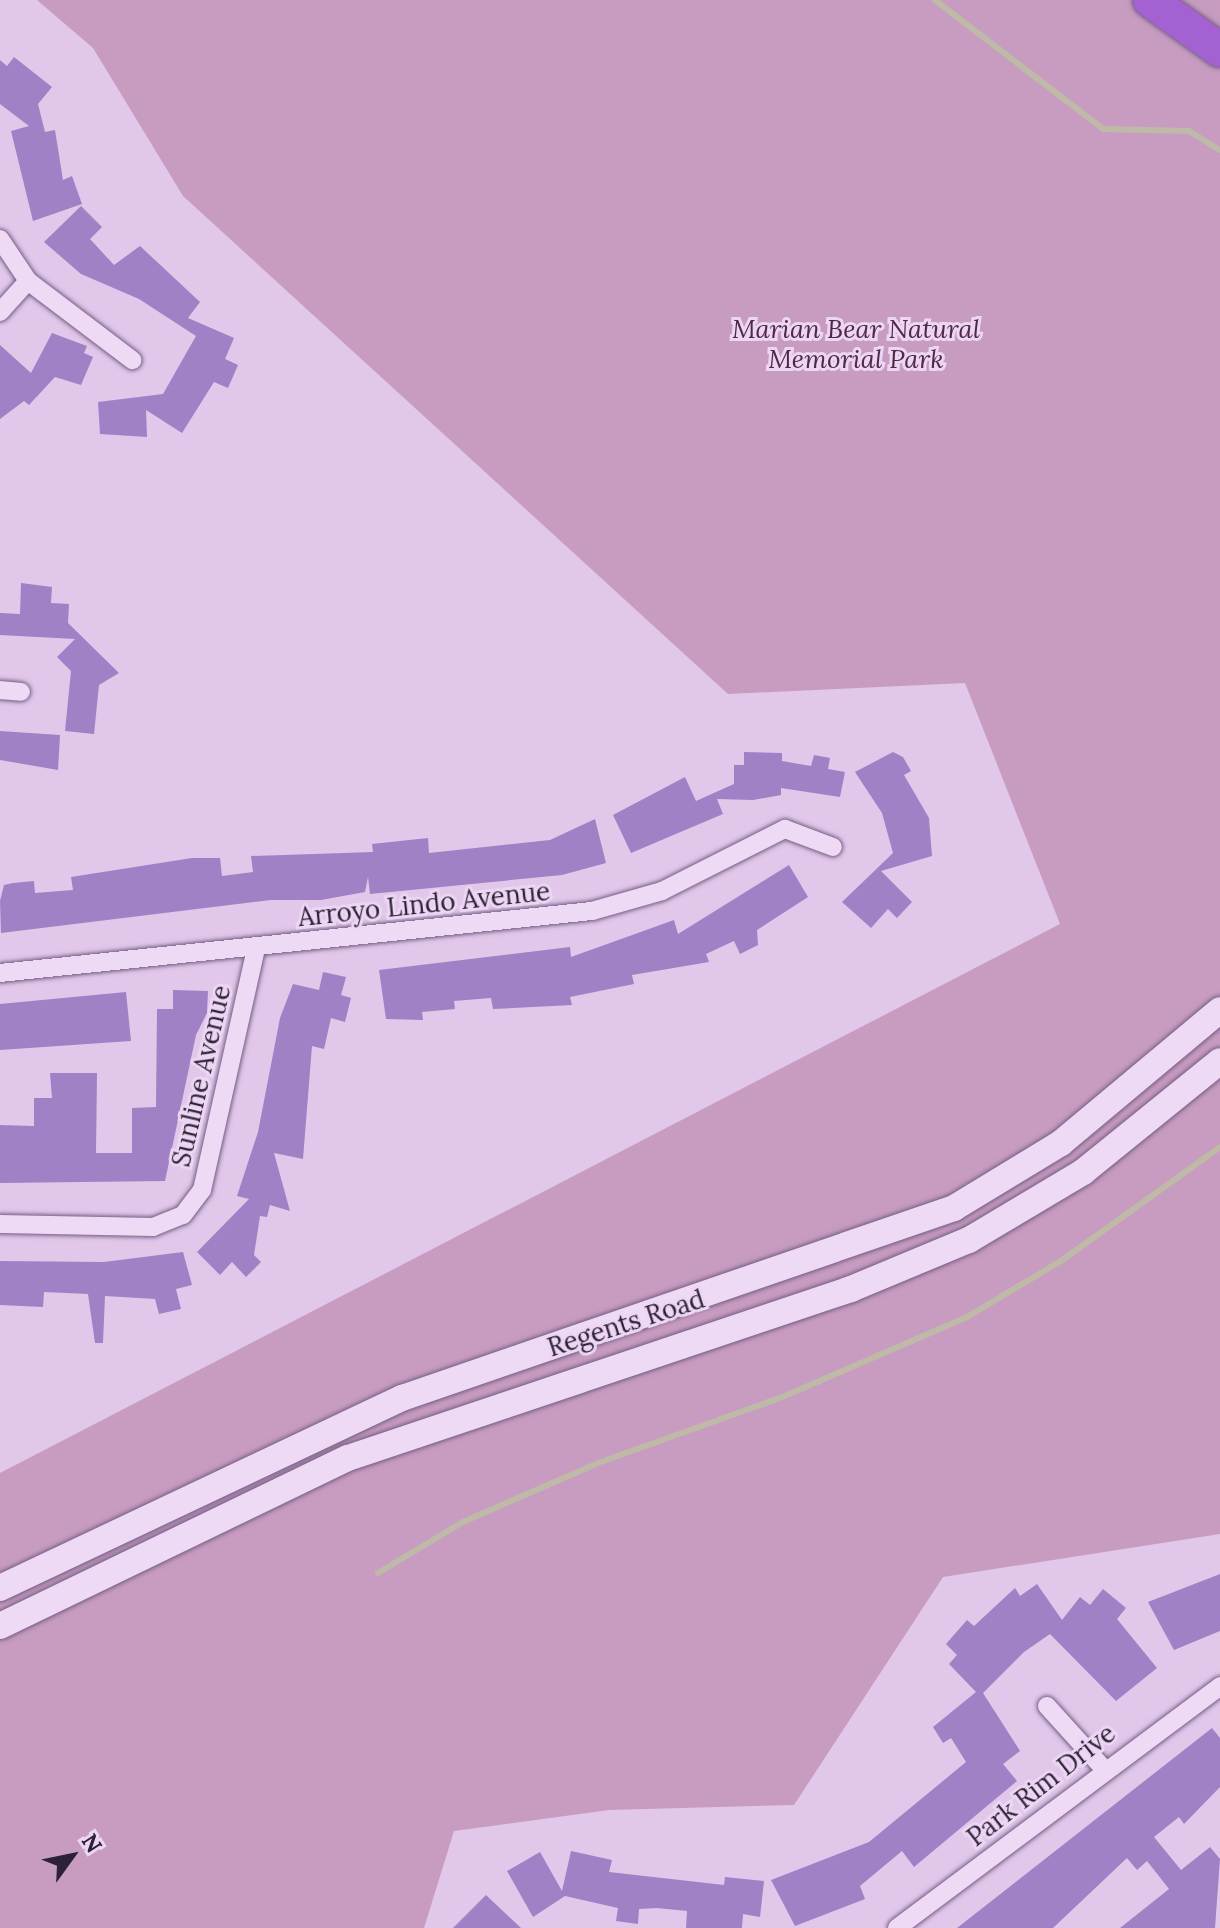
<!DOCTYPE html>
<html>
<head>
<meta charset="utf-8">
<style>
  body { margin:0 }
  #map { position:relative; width:1220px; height:1928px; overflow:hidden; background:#e1c7ea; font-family:Lora,serif }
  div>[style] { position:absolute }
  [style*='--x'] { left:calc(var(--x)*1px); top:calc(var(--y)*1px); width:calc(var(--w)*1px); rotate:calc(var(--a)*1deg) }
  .green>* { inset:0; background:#c89cc1 }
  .stream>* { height:6px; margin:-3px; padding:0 3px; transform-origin:3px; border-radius:3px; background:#bfb9a8 }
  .building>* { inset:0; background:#a081c5 }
  .roads { filter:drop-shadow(0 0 2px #745e85) drop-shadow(0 0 2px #745e85) }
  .street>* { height:18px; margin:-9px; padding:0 9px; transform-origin:9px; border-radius:9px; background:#efdaf6 }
  .secondary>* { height:26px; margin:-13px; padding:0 13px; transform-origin:13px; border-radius:13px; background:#efdaf6 }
  .highway>* { height:34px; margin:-17px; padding:0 17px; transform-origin:17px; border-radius:17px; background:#a461d1 }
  span { translate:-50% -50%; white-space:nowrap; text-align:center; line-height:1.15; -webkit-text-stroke:6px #ecd6f3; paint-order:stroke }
  .park-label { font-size:26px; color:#512945; font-style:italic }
  .street-label { font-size:26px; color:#2c2136 }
  .north { position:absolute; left:32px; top:1816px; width:80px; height:80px; -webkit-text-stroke:6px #ecd6f3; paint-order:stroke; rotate:57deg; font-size:22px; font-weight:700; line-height:32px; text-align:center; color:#2c2136 }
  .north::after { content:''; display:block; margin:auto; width:28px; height:36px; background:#2c2136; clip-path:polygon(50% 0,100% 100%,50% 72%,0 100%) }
</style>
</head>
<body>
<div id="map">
  <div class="green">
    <div style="clip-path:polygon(37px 0,1220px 0,1220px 1534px,943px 1577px,794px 1805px,609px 1810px,454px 1831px,424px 1928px,0 1928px,0 1473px,1060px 924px,965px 683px,728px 694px,183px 196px,93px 48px)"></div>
  </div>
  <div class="stream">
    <div style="--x:935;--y:0;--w:212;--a:37.5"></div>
    <div style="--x:1103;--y:129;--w:86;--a:1.3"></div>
    <div style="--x:1189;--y:131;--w:36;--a:32"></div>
    <div style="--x:378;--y:1573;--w:99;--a:-31"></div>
    <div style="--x:463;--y:1522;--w:147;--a:-23.6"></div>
    <div style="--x:598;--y:1463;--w:193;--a:-19.7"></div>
    <div style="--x:780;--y:1398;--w:204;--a:-23.4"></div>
    <div style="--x:967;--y:1317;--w:109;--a:-30.8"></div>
    <div style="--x:1061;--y:1261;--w:196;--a:-35.6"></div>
  </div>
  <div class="building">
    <div style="clip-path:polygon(14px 57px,52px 87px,38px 104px,45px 132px,55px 130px,63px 180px,72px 176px,82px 204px,33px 221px,11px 131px,29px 126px,0 104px,0 60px,7px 66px)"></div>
    <div style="clip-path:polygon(81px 206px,102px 227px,90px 239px,114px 265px,140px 246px,200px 302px,188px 318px,234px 338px,225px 359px,238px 365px,228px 388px,214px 382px,182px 433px,146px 410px,147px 437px,100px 434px,98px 402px,163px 394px,196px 336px,139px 299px,81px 274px,44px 242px)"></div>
    <div style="clip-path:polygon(52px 333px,87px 346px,84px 353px,93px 357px,81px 385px,55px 377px,29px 405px,24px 401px,0 419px,0 345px,31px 373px)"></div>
    <div style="clip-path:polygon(21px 583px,52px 587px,51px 603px,69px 604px,68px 623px,119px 673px,99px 685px,94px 734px,65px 731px,71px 671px,57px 657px,75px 639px,0 635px,0 613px,20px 614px)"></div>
    <div style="clip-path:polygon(0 731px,60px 735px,58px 770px,0 760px)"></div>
    <div style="clip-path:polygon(744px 752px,782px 753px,782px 761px,811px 766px,814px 755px,830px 758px,828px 769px,845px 772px,840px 797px,781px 788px,781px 795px,753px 800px,717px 799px,723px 814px,631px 853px,613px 815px,685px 777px,696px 801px,734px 784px,734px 765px,744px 765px)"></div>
    <div style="clip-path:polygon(893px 752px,903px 757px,911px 771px,904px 775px,929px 818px,932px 856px,881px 871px,912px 902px,897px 918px,888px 909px,871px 928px,842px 902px,893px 853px,882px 813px,855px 772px)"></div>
    <div style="clip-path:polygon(595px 819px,606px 863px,562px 875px,370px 894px,368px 877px,365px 892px,321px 900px,271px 900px,1px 933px,0 901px,4px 885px,13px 883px,34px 881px,35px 893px,73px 890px,71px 877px,192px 858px,220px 858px,222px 876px,253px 872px,251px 856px,373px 852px,372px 844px,428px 838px,429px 853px,550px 840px)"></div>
    <div style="clip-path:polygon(789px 865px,808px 897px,757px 930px,758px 945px,740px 954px,734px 941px,706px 954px,709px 962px,632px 975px,634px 984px,570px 997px,572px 1005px,493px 1009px,491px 998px,454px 1001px,455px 1009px,422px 1012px,423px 1020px,386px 1019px,379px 970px,570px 947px,571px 957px,674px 920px,678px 934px)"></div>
    <div style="clip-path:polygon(323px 972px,346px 977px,341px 995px,351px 998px,345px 1022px,331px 1018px,324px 1049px,312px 1046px,303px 1159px,274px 1153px,290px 1211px,270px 1205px,267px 1217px,260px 1216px,254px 1255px,261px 1262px,246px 1277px,232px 1262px,220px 1275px,197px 1252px,249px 1199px,237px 1196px,258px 1132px,280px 1018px,293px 984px,319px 990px)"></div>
    <div style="clip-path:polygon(173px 990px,208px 991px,207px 1013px,196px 1035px,165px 1181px,0 1183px,0 1125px,34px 1126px,34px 1098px,52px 1098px,50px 1073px,97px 1073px,96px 1153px,132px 1153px,132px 1108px,156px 1107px,157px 1009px,173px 1009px)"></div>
    <div style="clip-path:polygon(126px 992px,131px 1041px,0 1050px,0 1004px)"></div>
    <div style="clip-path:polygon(183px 1252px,192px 1285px,176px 1289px,181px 1309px,159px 1314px,155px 1299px,105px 1296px,103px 1343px,95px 1343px,88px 1294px,44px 1292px,43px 1307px,0 1305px,0 1261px,104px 1262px)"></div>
    <div style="clip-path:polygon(1220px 1574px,1220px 1631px,1174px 1650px,1148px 1602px)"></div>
    <div style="clip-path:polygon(1037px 1584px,1062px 1620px,1080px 1597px,1090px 1605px,1103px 1589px,1126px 1608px,1117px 1619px,1157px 1668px,1116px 1701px,1050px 1634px,1024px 1652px,983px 1693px,1020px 1751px,1003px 1764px,1017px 1781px,914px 1867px,902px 1851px,860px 1886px,865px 1899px,795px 1926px,771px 1880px,869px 1842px,966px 1762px,951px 1738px,943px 1743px,933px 1727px,976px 1692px,949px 1664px,957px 1655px,946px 1644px,967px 1620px,974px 1626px,1015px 1588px,1020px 1596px)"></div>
    <div style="clip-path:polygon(1212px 1728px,1220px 1738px,1220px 1787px,1184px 1824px,1179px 1817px,1154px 1837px,1181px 1870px,1210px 1847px,1220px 1859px,1215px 1928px,1120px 1928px,1169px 1889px,1147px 1861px,1137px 1870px,1127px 1858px,1053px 1928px,957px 1928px)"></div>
    <div style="clip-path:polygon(571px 1851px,612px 1860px,609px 1872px,724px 1885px,725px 1877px,764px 1881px,760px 1917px,743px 1914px,742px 1928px,686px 1928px,687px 1911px,657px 1908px,639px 1909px,638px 1924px,616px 1921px,618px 1908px,565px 1896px,533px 1917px,507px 1871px,540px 1852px,562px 1891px)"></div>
    <div style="clip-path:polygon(486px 1895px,521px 1928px,453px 1928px)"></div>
  </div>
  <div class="roads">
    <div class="street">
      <div style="--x:0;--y:239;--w:50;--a:56.3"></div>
      <div style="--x:28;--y:281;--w:131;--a:37.2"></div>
      <div style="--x:0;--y:312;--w:42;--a:-47.9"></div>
      <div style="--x:0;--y:690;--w:21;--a:5"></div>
      <div style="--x:0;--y:973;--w:595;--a:-5.98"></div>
      <div style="--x:592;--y:911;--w:73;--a:-15.9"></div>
      <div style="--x:662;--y:891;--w:138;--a:-26.8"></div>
      <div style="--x:785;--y:829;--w:51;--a:20.6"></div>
      <div style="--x:0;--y:1224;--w:153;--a:1.1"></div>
      <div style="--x:153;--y:1227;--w:32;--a:-22"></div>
      <div style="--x:183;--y:1215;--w:31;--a:-53"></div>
      <div style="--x:202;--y:1190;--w:247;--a:-77.4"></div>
      <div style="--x:1047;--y:1706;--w:85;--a:47.9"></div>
      <div style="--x:897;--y:1928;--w:404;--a:-36.8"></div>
    </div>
    <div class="secondary">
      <div style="--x:0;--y:1588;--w:445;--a:-25.3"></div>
      <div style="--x:402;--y:1398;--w:584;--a:-18.99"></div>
      <div style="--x:954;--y:1208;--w:125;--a:-31.3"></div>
      <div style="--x:1061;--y:1143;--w:207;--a:-39.9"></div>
      <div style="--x:0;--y:1626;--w:386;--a:-25.8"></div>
      <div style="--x:348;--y:1458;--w:531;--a:-18.57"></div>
      <div style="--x:851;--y:1289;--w:128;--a:-22.6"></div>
      <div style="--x:969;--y:1240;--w:133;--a:-30.8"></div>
      <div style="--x:1083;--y:1172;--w:176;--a:-39"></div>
    </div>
    <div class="highway">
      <div style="--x:1150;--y:0;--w:86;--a:35.5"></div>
    </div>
  </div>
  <div class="park-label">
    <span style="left:856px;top:344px">Marian Bear Natural<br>Memorial Park</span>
  </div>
  <div class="street-label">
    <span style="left:424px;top:904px;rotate:-6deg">Arroyo Lindo Avenue</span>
    <span style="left:201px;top:1076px;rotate:-77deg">Sunline Avenue</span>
    <span style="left:626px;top:1323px;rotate:-18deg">Regents Road</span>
    <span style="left:1041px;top:1785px;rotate:-38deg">Park Rim Drive</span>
  </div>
  <div class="north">N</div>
</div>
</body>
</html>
